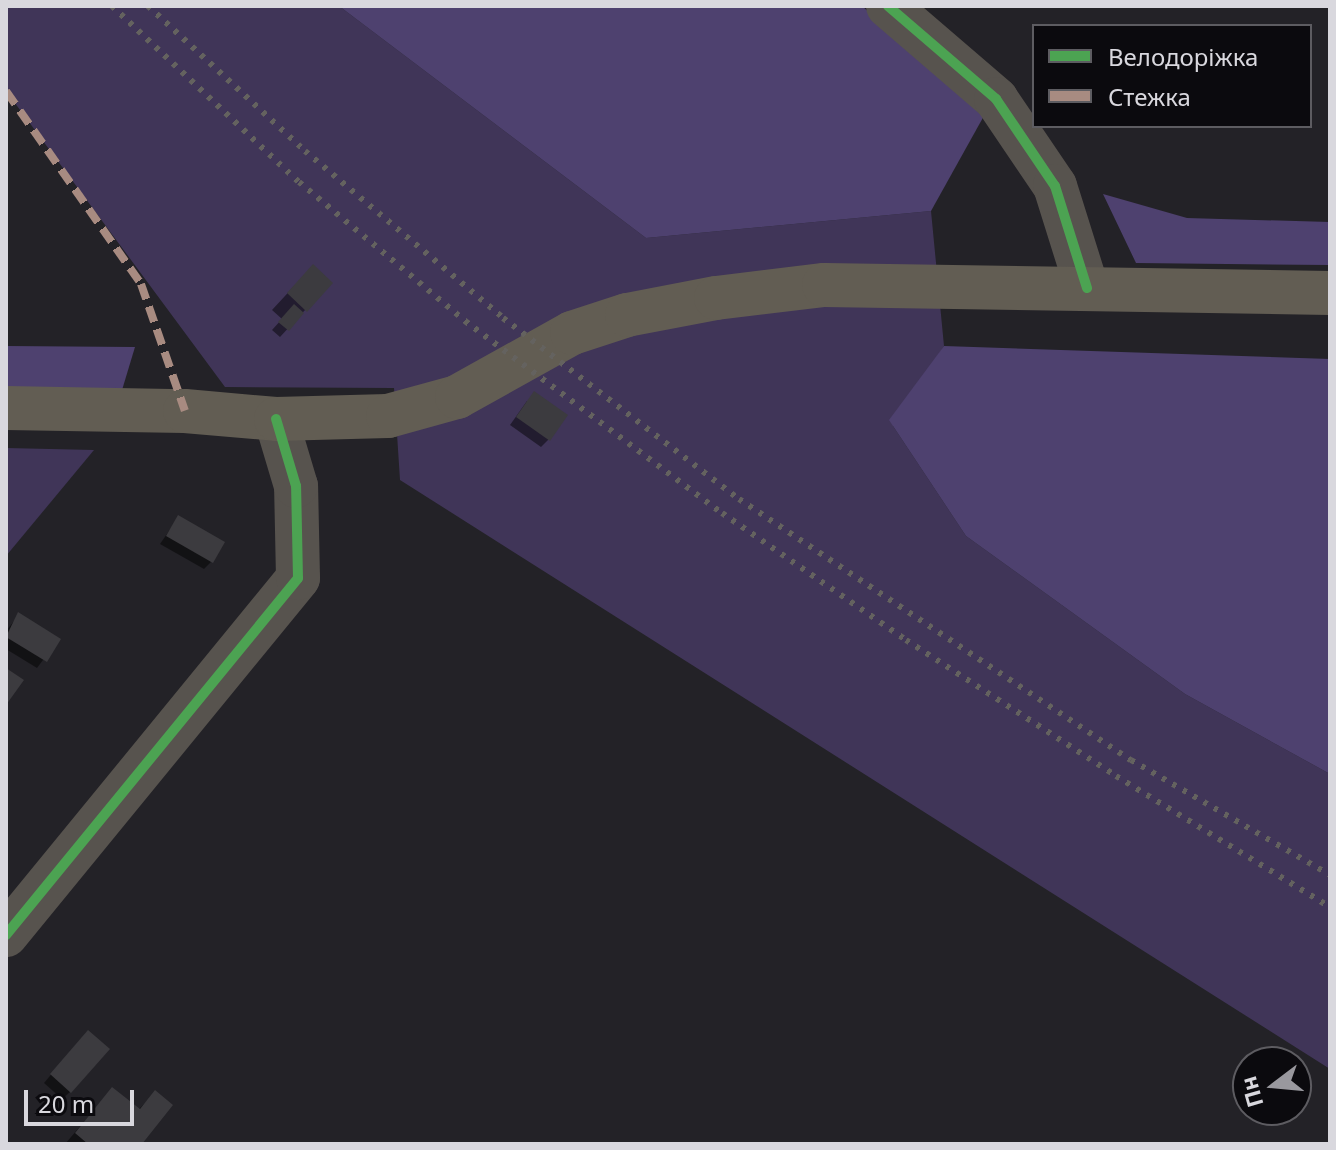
<!DOCTYPE html>
<html>
<head>
<meta charset="utf-8">
<style>
  body { margin:0 }
  #map { position:relative; width:1336px; height:1150px; overflow:hidden; background:#232227; font-family:"Noto Sans",sans-serif }
  div>[style] { position:absolute }
  [style*='--x'] { left:calc(var(--x)*1px); top:calc(var(--y)*1px); width:calc(var(--w)*1px); rotate:calc(var(--a)*1deg) }
  .green>* { inset:0; background:#403558 }
  .forest>* { inset:0; background:#4e416f }
  .shadow>* { inset:0; background:#0007 }
  .building>* { inset:0; background:#3c3b3f }
  .minor>* { height:44px; margin:-22px; padding:0 22px; transform-origin:22px; border-radius:22px; background:#57534e }
  .major>* { height:44px; margin:-22px; padding:0 22px; transform-origin:22px; border-radius:22px; background:#625d53 }
  .rail>* { height:6px; margin-top:-3px; transform-origin:0; background:repeating-linear-gradient(90deg,#64625f 0 4px,transparent 0 12px) }
  .quiet>* { height:8px; margin-top:-4px; transform-origin:0; background:repeating-linear-gradient(90deg,#a88b81 0 16px,transparent 0 24px) }
  .cycleway>* { height:10px; margin:-5px; padding:0 5px; transform-origin:5px; border-radius:5px; background:#4ca352 }
  span { translate:-50% -50%; white-space:nowrap; text-align:center; line-height:1.15; -webkit-text-stroke:6px #0b0a0e; paint-order:stroke }
  .frame { position:absolute; inset:0; border:8px solid #d9d8de; pointer-events:none }
  .legend { position:absolute; left:1032px; top:24px; width:280px; height:104px; box-sizing:border-box; background:#0b0a0e; border:2px solid #5d5c61; margin:0; padding:10px 14px; list-style:none; font-size:24px; color:#d9d8de }
  .legend li { display:flex; align-items:center; gap:16px; height:40px }
  .legend b { width:40px; border:2px solid #5d5c61 }
  .north { position:absolute; left:1232px; top:1046px; width:80px; height:80px; box-sizing:border-box; background:#0b0a0e; border:2px solid #5d5c61; border-radius:50%; rotate:254deg; font-size:22px; font-weight:700; line-height:32px; text-align:center; color:#d9d8de }
  .north::after { content:''; display:block; margin:auto; width:28px; height:36px; background:#99989e; clip-path:polygon(50% 0,100% 100%,50% 72%,0 100%) }
  .scale { position:absolute; left:24px; top:1090px; width:110px; height:36px; box-sizing:border-box; border:4px solid #d9d8de; border-top:0; padding-left:10px; font-size:24px; line-height:28px; white-space:nowrap; color:#d9d8de; -webkit-text-stroke:6px #0b0a0e; paint-order:stroke }
</style>
</head>
<body>
<div id="map">
  <div class="green">
    <div style="clip-path:polygon(6px 6px,339px 6px,646px 238px,931px 211px,944px 346px,893px 426px,966px 536px,1185px 694px,1330px 774px,1330px 1069px,400px 480px,394px 388px,225px 387px,6px 91px)"></div>
    <div style="clip-path:polygon(6px 448px,94px 450px,6px 556px)"></div>
  </div>
  <div class="forest">
    <div style="clip-path:polygon(339px 6px,862px 6px,985px 114px,931px 211px,646px 238px)"></div>
    <div style="clip-path:polygon(1103px 194px,1187px 218px,1330px 222px,1330px 265px,1136px 263px)"></div>
    <div style="clip-path:polygon(6px 346px,135px 347px,116px 410px,6px 408px)"></div>
    <div style="clip-path:polygon(944px 346px,1330px 359px,1330px 774px,1185px 694px,966px 536px,889px 420px)"></div>
  </div>
  <div class="shadow">
    <div style="clip-path:polygon(297px 283px,330px 283px,280px 337px,272px 330px,282px 319px,272px 310px)"></div>
    <div style="clip-path:polygon(527px 401px,549px 439px,541px 447px,510px 425px)"></div>
    <div style="clip-path:polygon(178px 518px,211px 562px,204px 569px,160px 544px)"></div>
    <div style="clip-path:polygon(19px 615px,58px 640px,37px 668px,6px 649px,6px 631px)"></div>
    <div style="clip-path:polygon(80px 1040px,70px 1092px,62px 1099px,44px 1083px)"></div>
    <div style="clip-path:polygon(112px 1089px,138px 1110px,155px 1093px,140px 1144px,65px 1144px)"></div>
  </div>
  <div class="building">
    <div style="clip-path:polygon(313px 264px,333px 283px,307px 312px,287px 293px)"></div>
    <div style="clip-path:polygon(294px 304px,304px 313px,289px 331px,278px 322px)"></div>
    <div style="clip-path:polygon(534px 391px,568px 415px,550px 441px,516px 417px)"></div>
    <div style="clip-path:polygon(178px 515px,225px 542px,213px 563px,166px 536px)"></div>
    <div style="clip-path:polygon(18px 612px,61px 639px,47px 662px,6px 637px)"></div>
    <div style="clip-path:polygon(6px 668px,24px 680px,6px 705px)"></div>
    <div style="clip-path:polygon(88px 1030px,110px 1049px,71px 1093px,50px 1074px)"></div>
    <div style="clip-path:polygon(112px 1087px,140px 1109px,155px 1090px,173px 1105px,142px 1144px,88px 1144px,75px 1133px)"></div>
  </div>
  <div class="minor">
    <div style="--x:888;--y:6;--w:143;--a:40.7"></div>
    <div style="--x:996;--y:99;--w:105;--a:55.9"></div>
    <div style="--x:1055;--y:186;--w:107;--a:72.6"></div>
    <div style="--x:6;--y:935;--w:461;--a:-50.7"></div>
    <div style="--x:298;--y:578;--w:92;--a:-91.2"></div>
    <div style="--x:296;--y:486;--w:70;--a:-106.6"></div>
  </div>
  <div class="major">
    <div style="--x:6;--y:408;--w:179;--a:1"></div>
    <div style="--x:185;--y:411;--w:91;--a:5"></div>
    <div style="--x:276;--y:419;--w:112;--a:-1.5"></div>
    <div style="--x:388;--y:416;--w:72;--a:-15.4"></div>
    <div style="--x:457;--y:397;--w:132;--a:-29.1"></div>
    <div style="--x:572;--y:333;--w:58;--a:-18.1"></div>
    <div style="--x:627;--y:315;--w:91;--a:-10.8"></div>
    <div style="--x:716;--y:298;--w:109;--a:-6.9"></div>
    <div style="--x:824;--y:285;--w:506;--a:0.91"></div>
  </div>
  <div class="rail">
    <div style="--x:112;--y:6;--w:257;--a:43.3"></div>
    <div style="--x:299;--y:182;--w:217;--a:39.9"></div>
    <div style="--x:465;--y:321;--w:321;--a:36.8"></div>
    <div style="--x:722;--y:513;--w:224;--a:34.6"></div>
    <div style="--x:906;--y:640;--w:250;--a:32.9"></div>
    <div style="--x:1116;--y:776;--w:251;--a:31.5"></div>
    <div style="--x:148;--y:6;--w:214;--a:42.7"></div>
    <div style="--x:305;--y:151;--w:259;--a:40.1"></div>
    <div style="--x:503;--y:318;--w:297;--a:37.5"></div>
    <div style="--x:739;--y:499;--w:471;--a:33.7"></div>
    <div style="--x:1131;--y:760;--w:230;--a:30"></div>
  </div>
  <div class="quiet">
    <div style="--x:6;--y:91;--w:236;--a:55"></div>
    <div style="--x:141;--y:284;--w:134;--a:70.9"></div>
  </div>
  <div class="cycleway">
    <div style="--x:888;--y:6;--w:143;--a:40.7"></div>
    <div style="--x:996;--y:99;--w:105;--a:55.9"></div>
    <div style="--x:1055;--y:186;--w:107;--a:72.6"></div>
    <div style="--x:6;--y:935;--w:461;--a:-50.7"></div>
    <div style="--x:298;--y:578;--w:92;--a:-91.2"></div>
    <div style="--x:296;--y:486;--w:70;--a:-106.6"></div>
  </div>
  <div class="frame"></div>
  <ul class="legend">
  <li><b style="height:10px;background:#4ca352"></b>Велодоріжка</li>
  <li><b style="height:10px;background:#a88b81"></b>Стежка</li>
  </ul>
  <div class="north">Пн</div>
  <div class="scale">20 m</div>
</div>
</body>
</html>
